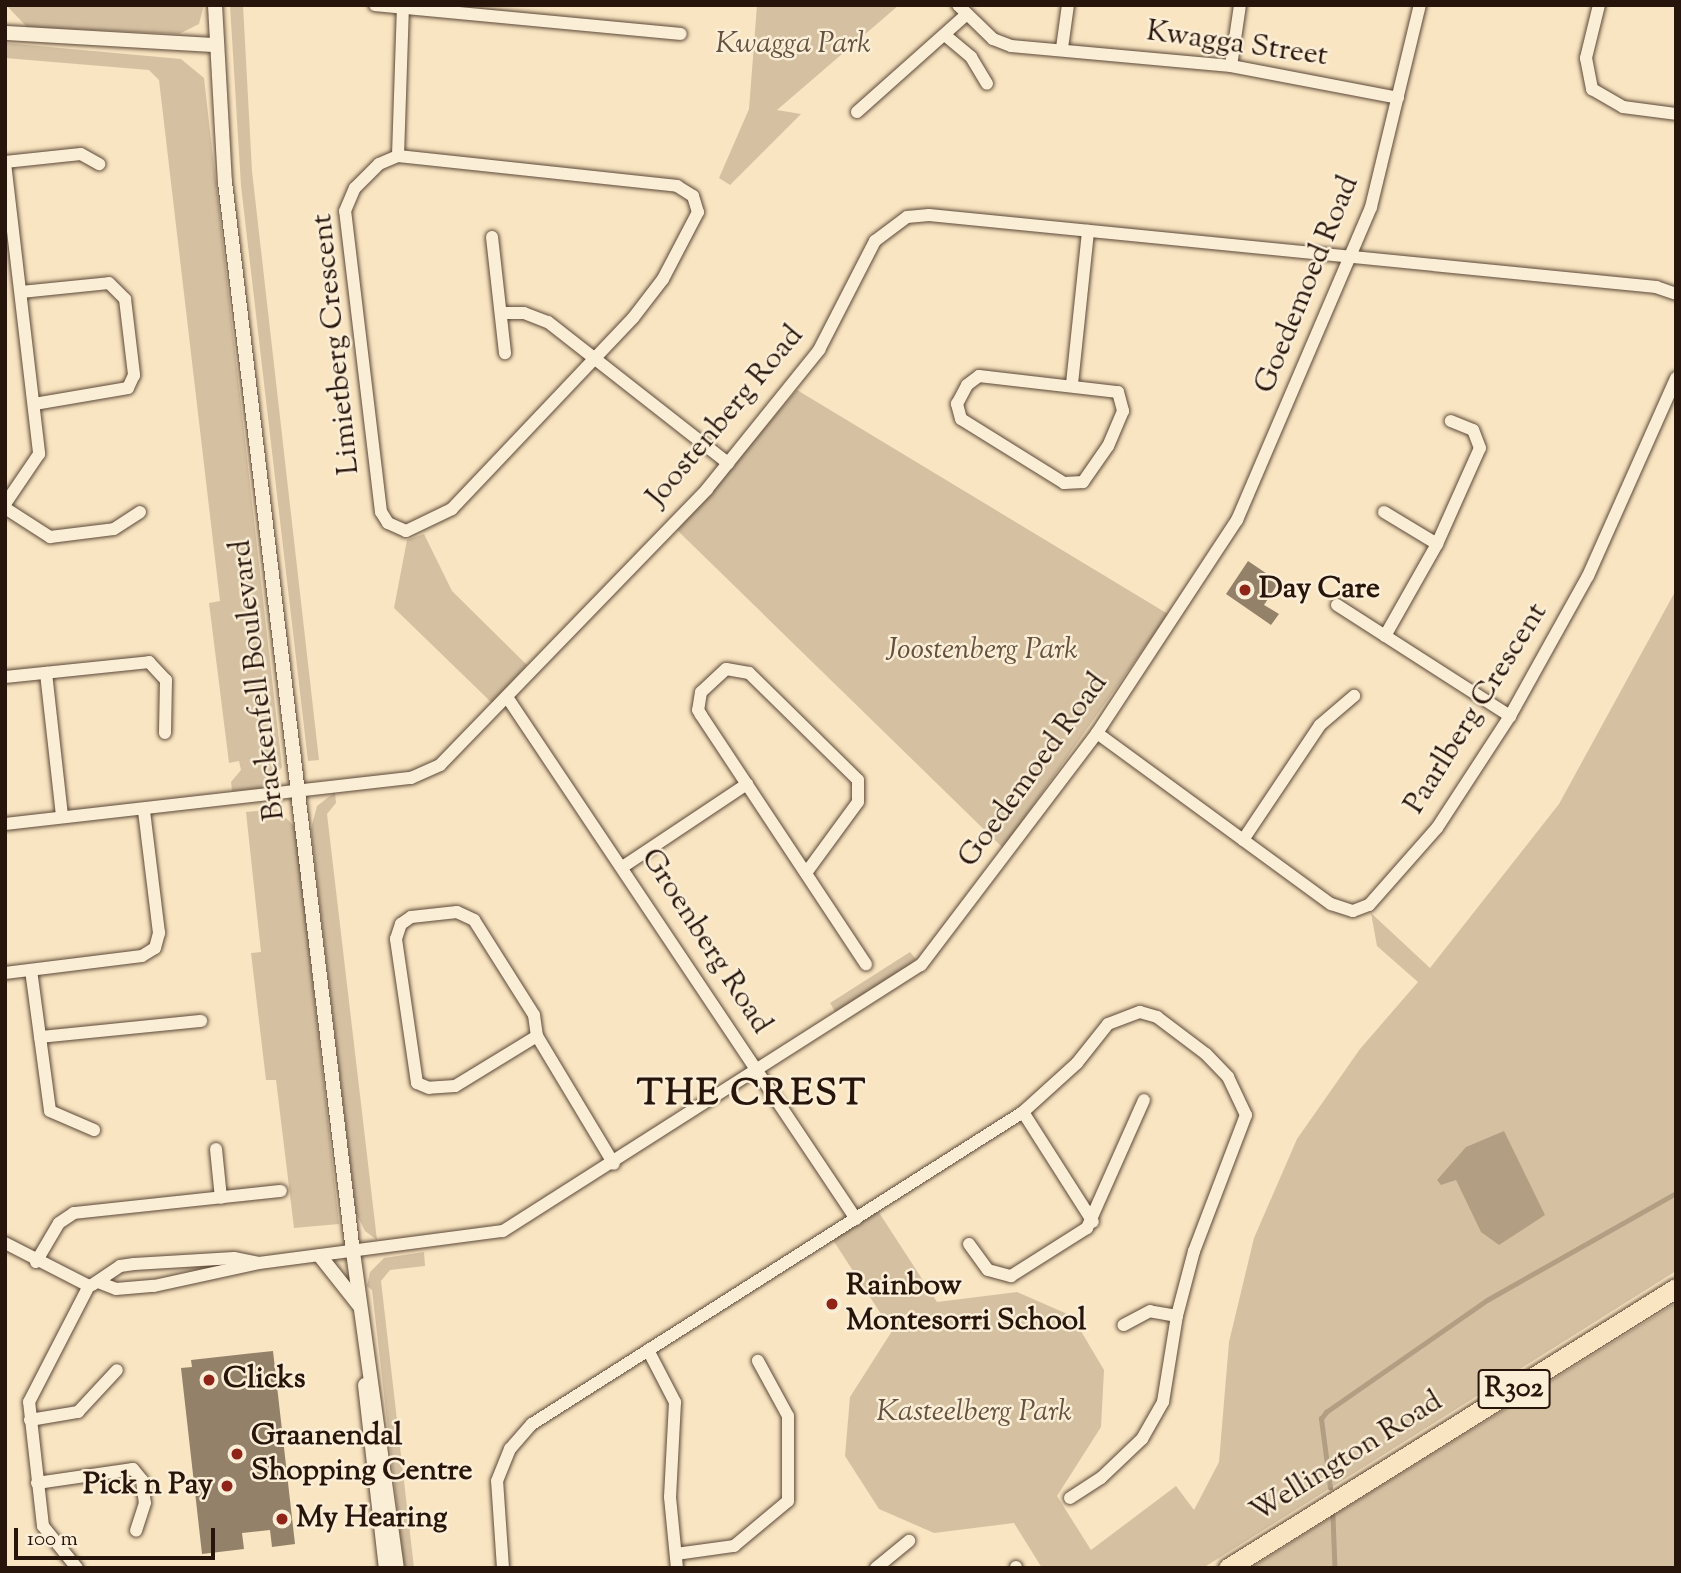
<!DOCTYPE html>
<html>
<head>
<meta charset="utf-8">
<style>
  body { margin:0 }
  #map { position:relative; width:1681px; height:1573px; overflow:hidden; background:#f9e5c1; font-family:"Sorts Mill Goudy",serif }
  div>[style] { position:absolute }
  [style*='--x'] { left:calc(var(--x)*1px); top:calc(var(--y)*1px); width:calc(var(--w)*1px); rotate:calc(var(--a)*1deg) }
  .green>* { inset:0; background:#d5c1a2 }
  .water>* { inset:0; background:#b29e83 }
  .stream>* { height:4.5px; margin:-2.25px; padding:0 2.25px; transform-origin:2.25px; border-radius:2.25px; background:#b29e83 }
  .building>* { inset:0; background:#94816a }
  .roads { filter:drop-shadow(0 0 2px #5c4838) drop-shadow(0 0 2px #5c4838) }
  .minor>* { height:12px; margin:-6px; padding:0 6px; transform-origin:6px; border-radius:6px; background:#fbeed7 }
  .tertiary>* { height:14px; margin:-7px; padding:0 7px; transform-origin:7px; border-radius:7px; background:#fbeed7 }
  .primary>* { height:19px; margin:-9.5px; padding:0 9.5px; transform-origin:9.5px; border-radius:9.5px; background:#f9e5c1 }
  .dots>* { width:19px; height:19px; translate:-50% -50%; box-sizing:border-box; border:4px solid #fbeed7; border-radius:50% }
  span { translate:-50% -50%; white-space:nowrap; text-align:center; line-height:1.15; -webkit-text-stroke:5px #fbeed7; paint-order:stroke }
  .shield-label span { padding:2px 5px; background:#fbeed7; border:2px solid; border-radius:5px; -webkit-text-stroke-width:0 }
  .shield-label { font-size:28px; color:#27140b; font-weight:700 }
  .park-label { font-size:30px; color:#645140; font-style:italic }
  .street-label { font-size:30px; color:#27140b }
  .poi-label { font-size:30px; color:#27140b; font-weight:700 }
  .left { translate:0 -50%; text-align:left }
  .right { translate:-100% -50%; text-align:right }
  .district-label { font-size:37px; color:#27140b; font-weight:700; letter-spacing:2px }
  .frame { position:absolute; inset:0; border:7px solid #27140b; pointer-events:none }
  .scale { position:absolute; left:14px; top:1528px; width:201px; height:32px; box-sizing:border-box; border:4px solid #27140b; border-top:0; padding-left:9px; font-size:21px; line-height:24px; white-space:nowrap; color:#27140b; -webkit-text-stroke:5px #fbeed7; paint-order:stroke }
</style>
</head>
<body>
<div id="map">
  <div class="green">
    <div style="clip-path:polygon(204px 5px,199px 24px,179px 34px,27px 27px,8px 7px)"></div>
    <div style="clip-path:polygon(230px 5px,243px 5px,252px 171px,319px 760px,308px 761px,241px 186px)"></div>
    <div style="clip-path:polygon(757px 5px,899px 5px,777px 110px,801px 114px,730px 185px,719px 178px,749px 109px)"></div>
    <div style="clip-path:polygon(5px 43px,181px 59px,204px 78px,282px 767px,264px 788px,232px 791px,231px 782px,241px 770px,239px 761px,229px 763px,209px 603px,220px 601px,159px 80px,149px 70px,5px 58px)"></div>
    <div style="clip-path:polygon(797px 390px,1168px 614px,1003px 848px,677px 530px)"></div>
    <div style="clip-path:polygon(424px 534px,452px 591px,527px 665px,492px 703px,394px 608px,407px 540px)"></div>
    <div style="clip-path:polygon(1676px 590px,1676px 1271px,1203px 1568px,1042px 1568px,1014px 1523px,934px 1533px,879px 1509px,845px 1456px,850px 1397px,892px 1331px,833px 1240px,878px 1211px,937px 1302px,1017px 1292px,1072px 1316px,1104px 1370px,1101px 1427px,1057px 1496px,1091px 1550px,1176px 1486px,1194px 1510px,1219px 1462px,1229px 1342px,1254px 1238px,1297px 1139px,1360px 1049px,1418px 982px,1377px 946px,1371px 913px,1430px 968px,1559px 804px)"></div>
    <div style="clip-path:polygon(335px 792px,336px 803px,327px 814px,377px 1240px,365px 1231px,356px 1213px,311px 829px,317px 806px)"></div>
    <div style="clip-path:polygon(277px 809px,296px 828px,339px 1224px,294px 1228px,276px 1080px,266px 1080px,251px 953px,261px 952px,246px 812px)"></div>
    <div style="clip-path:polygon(910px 952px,916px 959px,907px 968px,836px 1013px,830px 1003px)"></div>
    <div style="clip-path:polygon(424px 1252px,425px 1266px,390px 1270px,381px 1281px,414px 1568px,404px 1568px,372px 1290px,367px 1286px,370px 1272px,384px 1258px)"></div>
    <div style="clip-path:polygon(1676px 1303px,1676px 1568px,1251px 1568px,1333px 1516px)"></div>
  </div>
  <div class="water">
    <div style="clip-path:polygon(1504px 1131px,1545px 1215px,1499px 1245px,1481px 1232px,1456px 1180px,1441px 1185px,1437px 1180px,1466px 1147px)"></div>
  </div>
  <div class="stream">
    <div style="--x:1330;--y:1488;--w:70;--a:-97.4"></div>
    <div style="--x:1321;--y:1419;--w:9;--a:-54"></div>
    <div style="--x:1326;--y:1412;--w:196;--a:-34.8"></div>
    <div style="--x:1487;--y:1300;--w:217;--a:-29.5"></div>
    <div style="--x:1333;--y:1516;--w:52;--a:87.8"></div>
  </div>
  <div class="building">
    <div style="clip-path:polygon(1248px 561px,1279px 582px,1264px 605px,1279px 614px,1271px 625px,1226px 594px)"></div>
    <div style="clip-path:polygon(273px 1351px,295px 1544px,272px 1547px,270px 1530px,242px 1533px,244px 1549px,202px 1554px,181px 1368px,192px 1367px,191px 1360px)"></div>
  </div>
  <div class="roads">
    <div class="minor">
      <div style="--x:375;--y:5;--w:307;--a:5.4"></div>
      <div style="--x:958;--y:5;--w:49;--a:44.2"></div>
      <div style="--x:993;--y:39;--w:19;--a:21"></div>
      <div style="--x:1011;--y:46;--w:221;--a:5.2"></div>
      <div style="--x:1231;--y:66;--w:170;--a:10.8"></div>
      <div style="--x:1599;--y:5;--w:55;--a:103.8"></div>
      <div style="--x:1586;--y:58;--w:32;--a:79"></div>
      <div style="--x:1592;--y:89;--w:36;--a:30"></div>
      <div style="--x:1623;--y:107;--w:53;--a:7.5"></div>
      <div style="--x:946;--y:36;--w:33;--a:40"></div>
      <div style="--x:971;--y:57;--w:31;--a:59"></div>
      <div style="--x:1062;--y:48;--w:43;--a:-82.1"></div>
      <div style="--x:1231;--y:66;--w:62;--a:-81.6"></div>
      <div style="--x:857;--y:112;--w:146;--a:-41.7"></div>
      <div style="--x:398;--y:156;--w:281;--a:6.1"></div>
      <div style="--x:677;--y:186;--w:19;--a:32"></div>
      <div style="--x:693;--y:196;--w:17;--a:73"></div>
      <div style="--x:698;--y:212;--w:76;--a:117.6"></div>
      <div style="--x:663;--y:279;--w:49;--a:127.6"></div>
      <div style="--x:633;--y:318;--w:263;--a:133.5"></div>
      <div style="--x:452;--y:509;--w:51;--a:154.4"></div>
      <div style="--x:406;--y:531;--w:20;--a:-156"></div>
      <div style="--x:388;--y:523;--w:13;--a:-122"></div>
      <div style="--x:381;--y:512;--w:303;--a:-96.8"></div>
      <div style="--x:345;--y:211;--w:25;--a:-67"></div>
      <div style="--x:355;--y:188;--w:34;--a:-45"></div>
      <div style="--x:379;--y:164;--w:21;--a:-23"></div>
      <div style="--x:398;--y:156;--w:151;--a:-88.1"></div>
      <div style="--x:5;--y:162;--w:76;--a:-6"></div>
      <div style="--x:81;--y:154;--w:21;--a:29"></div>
      <div style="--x:5;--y:163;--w:293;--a:83.3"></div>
      <div style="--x:39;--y:454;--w:60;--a:124.2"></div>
      <div style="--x:492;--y:237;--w:117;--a:83.6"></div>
      <div style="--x:21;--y:292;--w:88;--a:-5.8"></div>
      <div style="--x:109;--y:283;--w:23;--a:45"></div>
      <div style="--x:125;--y:299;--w:77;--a:83.2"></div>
      <div style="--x:134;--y:375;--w:14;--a:115"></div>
      <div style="--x:128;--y:388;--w:95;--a:170.3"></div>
      <div style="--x:501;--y:313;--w:23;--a:0"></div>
      <div style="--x:524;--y:313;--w:26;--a:21"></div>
      <div style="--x:548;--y:322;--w:229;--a:38.1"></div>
      <div style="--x:979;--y:376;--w:140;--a:6.6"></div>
      <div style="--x:1118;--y:392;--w:20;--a:75"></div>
      <div style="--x:1123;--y:411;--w:38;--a:113"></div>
      <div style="--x:1108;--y:446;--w:44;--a:124.8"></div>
      <div style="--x:1083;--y:482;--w:19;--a:177"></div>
      <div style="--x:1064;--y:483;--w:121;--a:-148.1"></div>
      <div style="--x:961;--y:419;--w:16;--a:-105"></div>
      <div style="--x:957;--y:404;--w:21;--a:-62"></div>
      <div style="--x:967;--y:385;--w:15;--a:-37"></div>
      <div style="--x:1072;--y:384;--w:154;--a:-84"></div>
      <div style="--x:5;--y:508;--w:54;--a:32.8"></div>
      <div style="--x:50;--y:537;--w:64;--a:-7.1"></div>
      <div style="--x:114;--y:529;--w:31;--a:-33"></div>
      <div style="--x:1384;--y:512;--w:62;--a:31.1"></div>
      <div style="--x:1337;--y:605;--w:206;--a:32.7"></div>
      <div style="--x:1385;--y:636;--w:106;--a:-60.5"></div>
      <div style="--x:1437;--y:544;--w:105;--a:-65.9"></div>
      <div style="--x:1480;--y:448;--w:19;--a:-111"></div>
      <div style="--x:1473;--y:430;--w:24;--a:-158"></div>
      <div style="--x:46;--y:673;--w:144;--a:83.6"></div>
      <div style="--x:5;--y:677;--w:145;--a:-5.9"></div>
      <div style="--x:149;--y:662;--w:25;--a:47"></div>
      <div style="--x:166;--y:680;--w:53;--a:91.1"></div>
      <div style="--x:507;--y:697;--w:628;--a:56.23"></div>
      <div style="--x:1097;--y:733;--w:290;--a:36.2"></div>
      <div style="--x:1331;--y:904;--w:23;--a:18"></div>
      <div style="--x:1353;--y:911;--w:17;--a:-21"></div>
      <div style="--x:1369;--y:905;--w:103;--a:-48.6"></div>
      <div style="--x:1437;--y:828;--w:134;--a:-56.9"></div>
      <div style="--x:1510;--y:716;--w:160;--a:-60.9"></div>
      <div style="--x:1588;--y:576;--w:217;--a:-66"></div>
      <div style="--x:5;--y:824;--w:409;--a:-6.5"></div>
      <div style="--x:411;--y:778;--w:32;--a:-24"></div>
      <div style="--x:440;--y:765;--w:384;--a:-45.9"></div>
      <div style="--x:707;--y:489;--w:179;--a:-51.1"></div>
      <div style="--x:819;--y:350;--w:123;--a:-62.8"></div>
      <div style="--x:875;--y:241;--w:40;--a:-37"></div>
      <div style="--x:907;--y:217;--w:22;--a:-5"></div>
      <div style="--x:929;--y:215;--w:731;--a:5.66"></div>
      <div style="--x:1656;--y:287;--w:21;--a:19"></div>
      <div style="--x:1243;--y:840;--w:138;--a:-56.2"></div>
      <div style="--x:1320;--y:725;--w:45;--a:-40.5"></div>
      <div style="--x:624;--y:866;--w:148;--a:-33.7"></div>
      <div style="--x:806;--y:873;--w:88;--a:-53.8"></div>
      <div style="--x:858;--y:802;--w:22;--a:-90"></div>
      <div style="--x:858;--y:780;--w:153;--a:-135.5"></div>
      <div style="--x:749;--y:673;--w:23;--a:-170"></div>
      <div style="--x:726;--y:669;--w:34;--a:137"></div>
      <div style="--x:701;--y:692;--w:18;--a:99"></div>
      <div style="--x:698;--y:710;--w:6;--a:59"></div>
      <div style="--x:701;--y:715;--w:299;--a:56.5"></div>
      <div style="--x:31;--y:970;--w:142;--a:82.3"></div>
      <div style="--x:50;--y:1111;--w:48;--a:23.4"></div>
      <div style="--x:5;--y:973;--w:138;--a:-7.1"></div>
      <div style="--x:142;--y:956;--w:15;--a:-32"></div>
      <div style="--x:155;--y:948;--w:16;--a:-75"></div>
      <div style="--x:159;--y:933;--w:124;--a:-97"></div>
      <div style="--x:537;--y:1036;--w:96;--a:148.6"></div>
      <div style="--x:455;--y:1086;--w:26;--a:176"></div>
      <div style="--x:429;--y:1088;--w:13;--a:-157"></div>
      <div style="--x:417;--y:1083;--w:146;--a:-98.3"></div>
      <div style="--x:396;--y:939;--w:16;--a:-72"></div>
      <div style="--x:401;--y:924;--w:12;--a:-35"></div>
      <div style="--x:411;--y:917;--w:46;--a:-6.2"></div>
      <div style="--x:457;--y:912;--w:19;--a:25"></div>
      <div style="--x:474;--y:920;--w:112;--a:57.7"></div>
      <div style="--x:534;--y:1015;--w:21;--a:82"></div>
      <div style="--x:537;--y:1036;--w:149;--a:59"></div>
      <div style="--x:40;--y:1037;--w:162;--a:-5.7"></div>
      <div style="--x:1023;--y:1112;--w:130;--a:57.5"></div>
      <div style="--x:216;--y:1149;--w:49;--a:84.2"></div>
      <div style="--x:5;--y:1243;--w:94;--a:27.1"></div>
      <div style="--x:969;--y:1244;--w:32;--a:54"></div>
      <div style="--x:988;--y:1270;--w:24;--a:15"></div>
      <div style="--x:1011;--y:1276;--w:90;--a:-32.3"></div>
      <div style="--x:1087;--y:1228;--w:140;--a:-66"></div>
      <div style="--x:36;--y:1262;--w:45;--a:-59.5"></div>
      <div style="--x:59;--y:1223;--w:18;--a:-34"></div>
      <div style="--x:74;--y:1213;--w:208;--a:-6.1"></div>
      <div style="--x:98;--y:1282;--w:19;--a:21"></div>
      <div style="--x:116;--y:1289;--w:38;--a:-5"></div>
      <div style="--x:154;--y:1286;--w:107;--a:-12.4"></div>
      <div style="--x:259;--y:1263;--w:246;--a:-7.5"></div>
      <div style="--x:503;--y:1231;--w:495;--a:-32.5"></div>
      <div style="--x:921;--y:965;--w:291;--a:-52.8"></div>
      <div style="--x:1097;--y:733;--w:255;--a:-56.7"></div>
      <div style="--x:1237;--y:520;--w:340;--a:-66.8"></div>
      <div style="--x:1371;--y:207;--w:208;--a:-76.4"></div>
      <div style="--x:92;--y:1285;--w:34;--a:-34"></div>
      <div style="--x:120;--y:1266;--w:14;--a:-8"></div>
      <div style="--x:134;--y:1264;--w:100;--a:-3.4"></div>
      <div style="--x:234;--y:1258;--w:25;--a:11"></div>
      <div style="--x:648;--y:1350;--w:59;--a:62.6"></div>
      <div style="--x:675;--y:1402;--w:95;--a:93"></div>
      <div style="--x:670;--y:1497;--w:71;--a:84.4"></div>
      <div style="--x:30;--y:1420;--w:49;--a:-9.5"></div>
      <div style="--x:78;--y:1412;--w:57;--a:-47.1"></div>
      <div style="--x:37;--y:1483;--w:97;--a:-8.3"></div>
      <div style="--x:133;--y:1469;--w:14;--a:51"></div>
      <div style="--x:142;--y:1480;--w:23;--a:83"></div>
      <div style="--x:145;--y:1503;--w:29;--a:108"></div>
      <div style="--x:1070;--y:1498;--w:37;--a:-33"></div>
      <div style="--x:1101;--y:1478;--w:57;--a:-43.6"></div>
      <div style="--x:1142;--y:1439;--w:43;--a:-60.4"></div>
      <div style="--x:1163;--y:1402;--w:87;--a:-80.8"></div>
      <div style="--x:676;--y:1554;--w:59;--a:-7.9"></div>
      <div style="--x:734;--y:1546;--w:70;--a:-39.8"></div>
      <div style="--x:788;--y:1501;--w:85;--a:-90"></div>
      <div style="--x:788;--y:1416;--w:63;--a:-118.6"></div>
      <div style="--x:77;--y:1568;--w:54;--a:-129"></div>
      <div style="--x:43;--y:1526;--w:125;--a:-96.4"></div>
      <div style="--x:29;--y:1402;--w:131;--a:-62.7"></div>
      <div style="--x:503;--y:1568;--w:87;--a:-93.9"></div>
      <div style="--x:497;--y:1481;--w:35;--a:-68"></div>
      <div style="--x:510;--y:1449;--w:33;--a:-49"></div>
      <div style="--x:532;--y:1424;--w:582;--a:-32.43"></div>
      <div style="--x:1023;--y:1112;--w:73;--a:-42.2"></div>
      <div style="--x:1077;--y:1063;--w:50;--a:-51.5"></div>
      <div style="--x:1108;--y:1024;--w:34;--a:-21"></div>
      <div style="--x:1140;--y:1012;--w:18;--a:16"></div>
      <div style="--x:1157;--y:1017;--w:61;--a:37.1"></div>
      <div style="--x:1206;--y:1054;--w:32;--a:46"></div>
      <div style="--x:1228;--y:1077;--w:42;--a:64.7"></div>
      <div style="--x:1246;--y:1115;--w:146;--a:110.9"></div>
      <div style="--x:1194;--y:1251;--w:67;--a:104.7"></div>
      <div style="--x:1177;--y:1316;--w:27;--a:-170"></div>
      <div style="--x:1150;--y:1311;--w:30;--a:152"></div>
      <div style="--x:876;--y:1568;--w:43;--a:-39.3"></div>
      <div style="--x:1016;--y:1568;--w:1;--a:-90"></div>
    </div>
    <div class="tertiary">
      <div style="--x:215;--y:5;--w:177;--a:86.8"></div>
      <div style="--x:225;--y:182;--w:1078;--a:83.18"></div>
      <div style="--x:353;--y:1252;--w:319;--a:82.1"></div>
      <div style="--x:5;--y:33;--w:210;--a:3.3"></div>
      <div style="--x:320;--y:1256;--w:63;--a:51.5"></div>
      <div style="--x:365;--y:1385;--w:184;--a:83.5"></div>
    </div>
    <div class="primary">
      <div style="--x:1228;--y:1568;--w:528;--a:-32.01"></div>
    </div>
  </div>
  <div class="dots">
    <div style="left:1245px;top:590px;background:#8f2418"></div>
    <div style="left:832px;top:1304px;background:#8f2418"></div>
    <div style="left:209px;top:1380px;background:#8f2418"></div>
    <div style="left:237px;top:1454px;background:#8f2418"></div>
    <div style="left:227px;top:1486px;background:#8f2418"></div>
    <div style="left:282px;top:1519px;background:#8f2418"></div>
  </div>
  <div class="shield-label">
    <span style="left:1514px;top:1389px">R302</span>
  </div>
  <div class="park-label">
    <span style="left:793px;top:45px">Kwagga Park</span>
    <span style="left:982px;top:651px">Joostenberg Park</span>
    <span style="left:974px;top:1413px">Kasteelberg Park</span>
  </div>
  <div class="street-label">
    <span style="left:1237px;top:45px;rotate:8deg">Kwagga Street</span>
    <span style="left:1308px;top:285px;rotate:-68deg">Goedemoed Road</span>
    <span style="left:337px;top:344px;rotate:-96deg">Limietberg Crescent</span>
    <span style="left:726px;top:417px;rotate:-50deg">Joostenberg Road</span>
    <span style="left:259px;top:680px;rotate:-97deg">Brackenfell Boulevard</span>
    <span style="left:1477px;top:709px;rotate:-58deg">Paarlberg Crescent</span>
    <span style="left:1034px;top:771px;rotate:-54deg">Goedemoed Road</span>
    <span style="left:705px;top:942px;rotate:57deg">Groenberg Road</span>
    <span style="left:1347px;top:1458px;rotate:-32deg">Wellington Road</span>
  </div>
  <div class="poi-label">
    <span class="left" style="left:1259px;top:590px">Day Care</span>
    <span class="left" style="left:846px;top:1304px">Rainbow<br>Montesorri School</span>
    <span class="left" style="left:223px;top:1380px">Clicks</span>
    <span class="left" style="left:251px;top:1454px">Graanendal<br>Shopping Centre</span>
    <span class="right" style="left:213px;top:1486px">Pick n Pay</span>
    <span class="left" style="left:296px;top:1519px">My Hearing</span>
  </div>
  <div class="district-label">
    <span style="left:752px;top:1095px">THE CREST</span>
  </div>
  <div class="frame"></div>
  <div class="scale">100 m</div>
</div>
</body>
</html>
